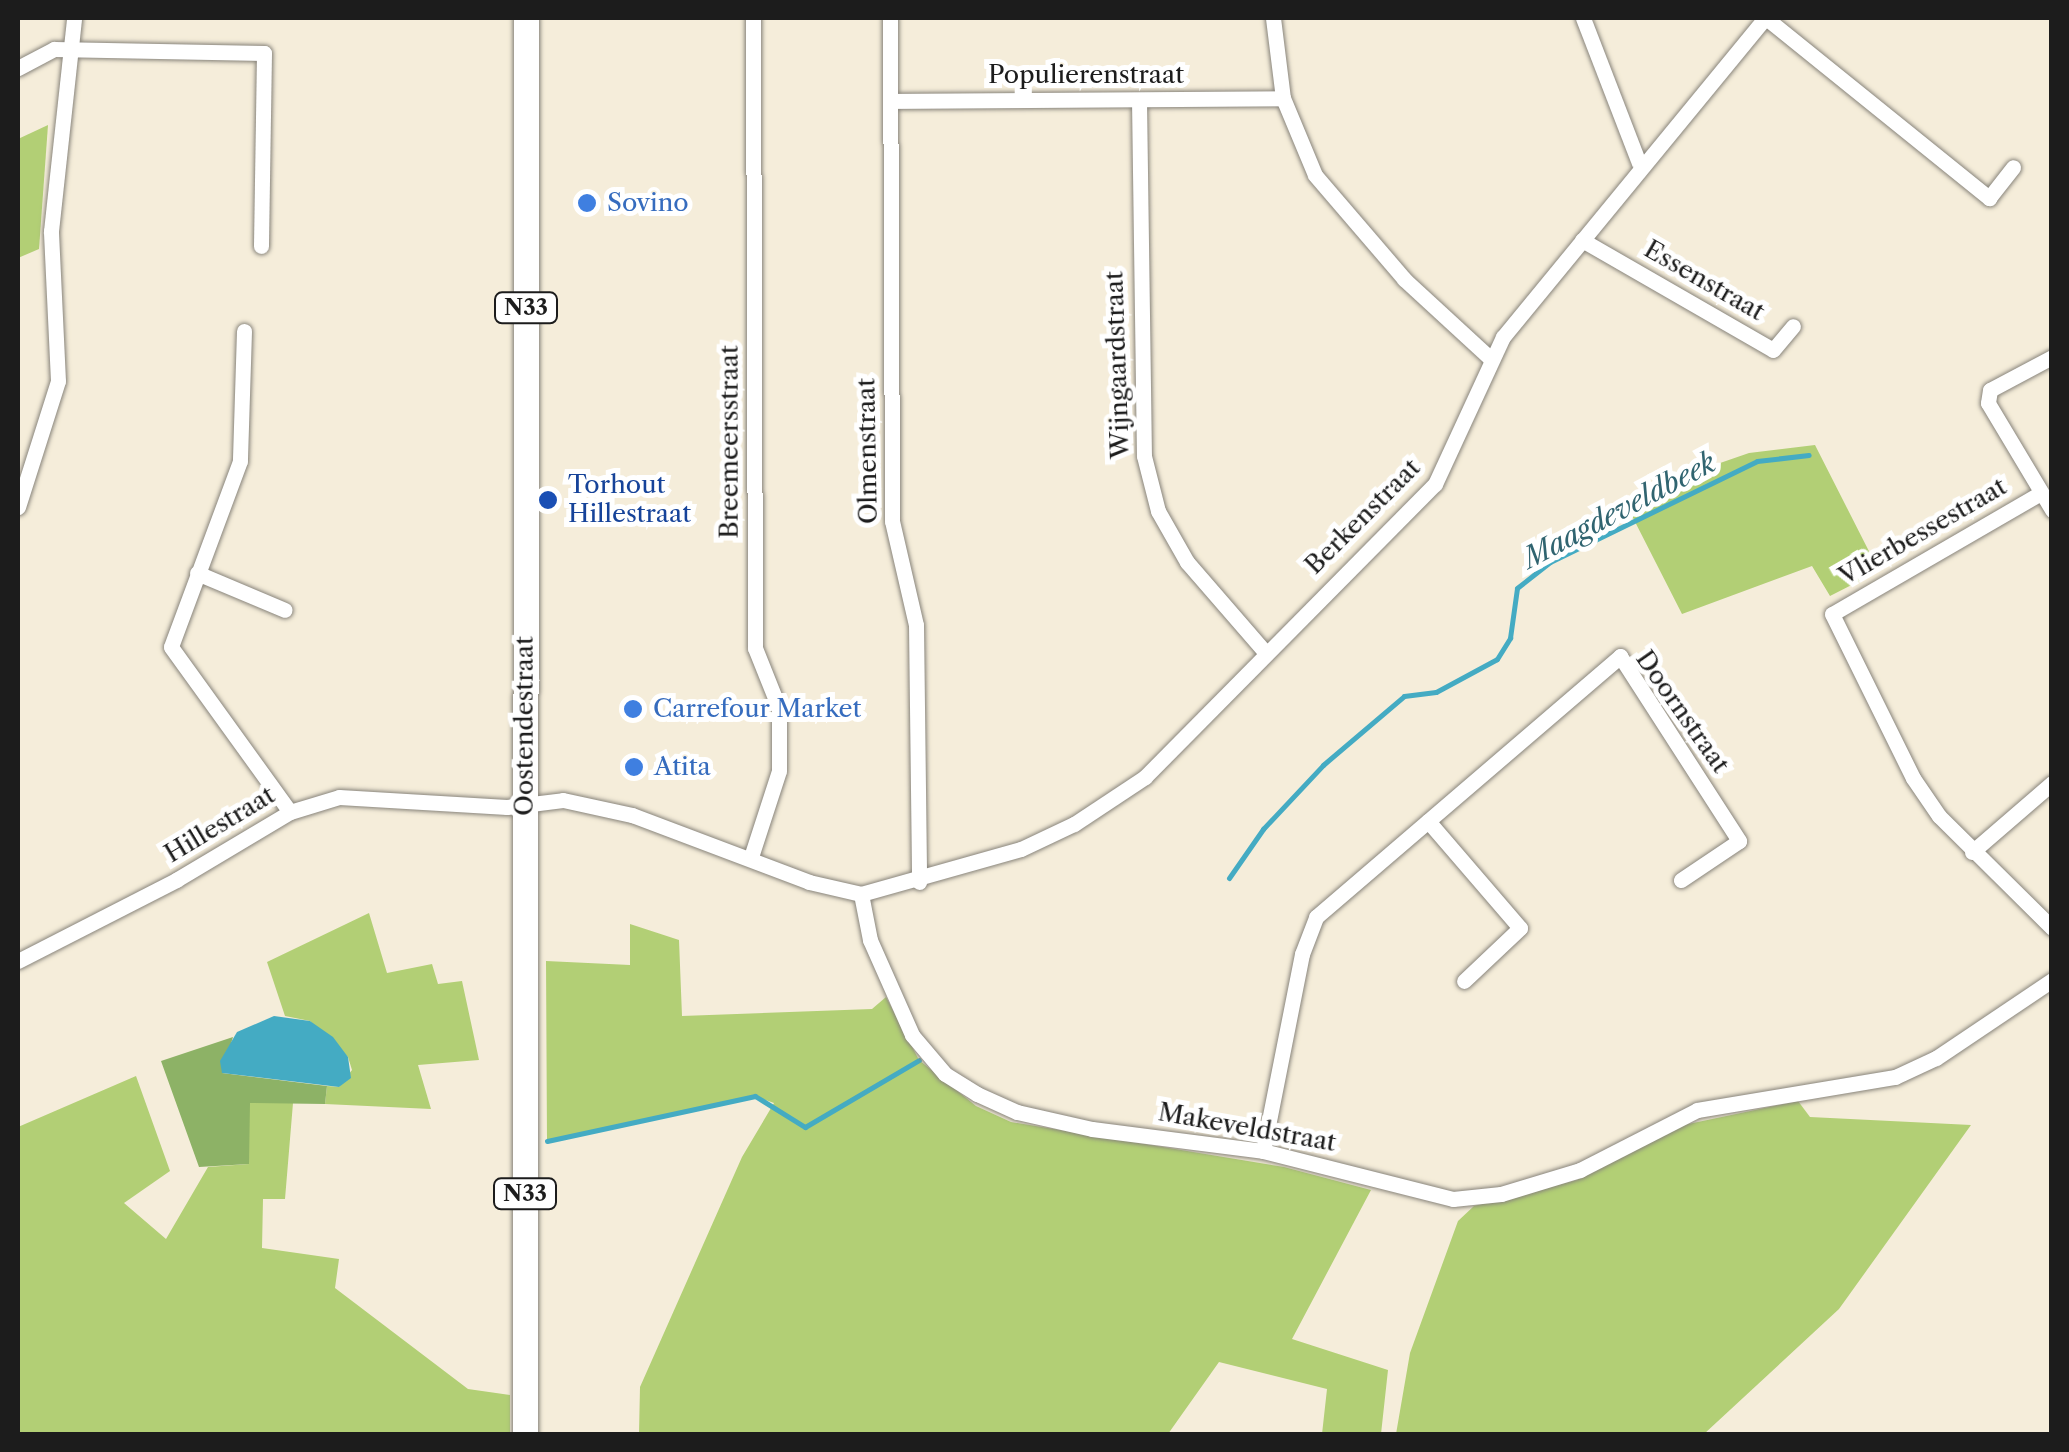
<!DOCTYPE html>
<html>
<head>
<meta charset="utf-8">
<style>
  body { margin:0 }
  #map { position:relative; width:2069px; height:1452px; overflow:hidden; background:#f5edda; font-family:"Libre Caslon Text",serif }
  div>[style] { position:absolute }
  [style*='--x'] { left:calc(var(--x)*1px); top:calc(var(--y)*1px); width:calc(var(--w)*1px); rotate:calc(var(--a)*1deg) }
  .green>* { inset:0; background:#b2cf75 }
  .forest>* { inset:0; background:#8db266 }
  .water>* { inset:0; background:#44abc3 }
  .stream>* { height:5px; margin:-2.5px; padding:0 2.5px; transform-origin:2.5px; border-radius:2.5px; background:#44abc3 }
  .roads { filter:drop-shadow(0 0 2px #88847b) drop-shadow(0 0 2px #88847b) }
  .minor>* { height:15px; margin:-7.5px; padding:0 7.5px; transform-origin:7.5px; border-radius:7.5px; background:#fff }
  .primary>* { height:25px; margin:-12.5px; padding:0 12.5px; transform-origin:12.5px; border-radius:12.5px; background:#fff }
  .dots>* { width:28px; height:28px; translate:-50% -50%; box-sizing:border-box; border:5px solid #fff; border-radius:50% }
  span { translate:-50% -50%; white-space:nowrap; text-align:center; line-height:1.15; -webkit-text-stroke:10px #fff; paint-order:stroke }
  .shield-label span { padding:2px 8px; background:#fff; border:2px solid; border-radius:8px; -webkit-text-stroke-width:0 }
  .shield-label { font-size:22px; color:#1c1c1c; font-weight:700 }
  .street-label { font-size:25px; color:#1c1c1c }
  .shop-label { font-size:25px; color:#366cbe }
  .left { translate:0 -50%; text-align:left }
  .transit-label { font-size:25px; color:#164399 }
  .water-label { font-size:28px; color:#306470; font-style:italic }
  .frame { position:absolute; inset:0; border:20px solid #1c1c1c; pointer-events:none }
</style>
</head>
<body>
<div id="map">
  <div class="green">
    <div style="clip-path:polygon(48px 125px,39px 249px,18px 258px,18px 139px)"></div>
    <div style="clip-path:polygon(1815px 445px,1879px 571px,1830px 596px,1812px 566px,1682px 614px,1630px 512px,1697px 471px,1749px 453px)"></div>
    <div style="clip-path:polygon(369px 913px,387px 973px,432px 964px,438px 984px,462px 981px,479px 1060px,418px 1065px,431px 1109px,325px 1104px,327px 1086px,339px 1087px,352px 1070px,348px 1057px,310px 1021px,285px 1016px,267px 962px)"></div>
    <div style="clip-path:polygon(630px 924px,679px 940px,682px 1016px,872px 1009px,886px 997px,919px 1060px,976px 1106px,1011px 1122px,1284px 1167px,1371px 1190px,1292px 1339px,1388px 1370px,1381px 1434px,1322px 1434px,1327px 1389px,1219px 1362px,1168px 1434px,639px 1434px,640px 1387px,742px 1157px,774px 1103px,754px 1096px,547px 1141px,546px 961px,630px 965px)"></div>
    <div style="clip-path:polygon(136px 1076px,170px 1171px,124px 1203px,166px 1239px,208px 1167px,249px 1164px,249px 1103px,293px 1103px,285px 1199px,263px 1199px,262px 1248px,339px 1259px,335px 1288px,468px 1389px,510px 1395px,510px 1434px,18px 1434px,18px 1127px)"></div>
    <div style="clip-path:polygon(1798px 1101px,1810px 1117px,1971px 1125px,1839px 1309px,1704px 1434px,1396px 1434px,1410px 1353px,1458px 1221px,1474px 1206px,1577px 1180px,1674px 1127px)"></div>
  </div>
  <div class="forest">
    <div style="clip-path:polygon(233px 1037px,222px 1073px,327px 1086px,325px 1104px,250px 1103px,249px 1164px,199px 1167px,161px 1061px)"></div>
  </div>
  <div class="water">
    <div style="clip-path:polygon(274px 1016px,310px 1021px,333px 1037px,348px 1057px,351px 1078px,339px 1087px,222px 1073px,220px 1061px,237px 1032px)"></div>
  </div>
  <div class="stream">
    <div style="--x:1229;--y:878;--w:60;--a:-55.2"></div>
    <div style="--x:1263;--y:829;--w:88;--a:-46.8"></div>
    <div style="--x:1323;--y:765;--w:106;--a:-40.4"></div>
    <div style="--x:1404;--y:696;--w:32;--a:-7"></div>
    <div style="--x:1436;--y:692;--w:69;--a:-28.4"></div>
    <div style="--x:1497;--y:659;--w:25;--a:-58"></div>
    <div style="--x:1510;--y:638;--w:50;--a:-82"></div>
    <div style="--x:1517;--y:588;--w:42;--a:-38.2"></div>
    <div style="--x:1550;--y:562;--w:230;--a:-26"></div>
    <div style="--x:1757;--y:461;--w:52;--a:-6.6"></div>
    <div style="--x:547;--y:1141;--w:213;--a:-12.2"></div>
    <div style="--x:755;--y:1096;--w:59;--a:31.8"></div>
    <div style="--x:805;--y:1127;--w:132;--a:-30.4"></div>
  </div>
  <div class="roads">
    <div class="minor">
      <div style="--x:890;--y:18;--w:503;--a:89.77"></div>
      <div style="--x:892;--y:521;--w:107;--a:77"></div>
      <div style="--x:916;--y:625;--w:257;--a:89.3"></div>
      <div style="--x:1273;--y:18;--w:81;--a:82.9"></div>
      <div style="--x:1283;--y:98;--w:83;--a:67.4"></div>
      <div style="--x:1315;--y:175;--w:137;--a:49.4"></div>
      <div style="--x:1404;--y:279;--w:118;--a:42.6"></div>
      <div style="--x:1583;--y:18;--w:155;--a:68.9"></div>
      <div style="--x:1766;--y:18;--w:287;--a:38.9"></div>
      <div style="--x:1989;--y:198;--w:39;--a:-52"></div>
      <div style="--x:18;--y:68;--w:41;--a:-27.8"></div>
      <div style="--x:54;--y:49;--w:210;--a:1.1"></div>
      <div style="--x:264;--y:53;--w:193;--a:90.9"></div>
      <div style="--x:1139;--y:100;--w:356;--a:89.2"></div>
      <div style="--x:1144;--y:456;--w:57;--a:75.7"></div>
      <div style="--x:1158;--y:511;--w:59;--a:60.4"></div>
      <div style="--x:1187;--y:562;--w:118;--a:49.1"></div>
      <div style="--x:890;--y:101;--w:393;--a:-0.4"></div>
      <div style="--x:1582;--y:240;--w:220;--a:29.9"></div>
      <div style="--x:1773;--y:350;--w:31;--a:-50"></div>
      <div style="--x:244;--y:331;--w:130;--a:91.8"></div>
      <div style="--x:240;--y:461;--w:198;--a:110.4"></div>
      <div style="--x:171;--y:647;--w:203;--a:54.2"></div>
      <div style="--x:2052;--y:357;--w:70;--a:152"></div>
      <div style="--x:1990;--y:390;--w:13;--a:99"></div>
      <div style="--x:1988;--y:403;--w:125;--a:59.1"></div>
      <div style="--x:2039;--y:494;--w:239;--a:149.9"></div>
      <div style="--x:1832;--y:614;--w:183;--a:63.7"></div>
      <div style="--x:1913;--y:778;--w:46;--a:55.6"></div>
      <div style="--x:1939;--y:816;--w:159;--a:44.7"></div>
      <div style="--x:18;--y:507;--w:132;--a:-72.4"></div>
      <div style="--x:58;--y:381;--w:150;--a:-92.7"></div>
      <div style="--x:51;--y:231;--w:214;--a:-83.8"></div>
      <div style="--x:197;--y:573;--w:95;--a:22.8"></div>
      <div style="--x:1428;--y:821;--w:141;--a:49.3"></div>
      <div style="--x:1520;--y:928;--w:77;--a:136.6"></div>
      <div style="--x:1972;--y:852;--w:106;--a:-40.8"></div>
      <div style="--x:751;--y:857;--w:90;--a:-72"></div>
      <div style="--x:779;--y:771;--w:63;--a:-90"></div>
      <div style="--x:779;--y:708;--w:65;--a:-111.8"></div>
      <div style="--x:755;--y:648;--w:630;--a:-90.18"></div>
      <div style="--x:861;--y:894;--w:47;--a:78.9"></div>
      <div style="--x:870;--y:940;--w:104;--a:66.1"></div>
      <div style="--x:912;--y:1035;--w:51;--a:49.8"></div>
      <div style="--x:945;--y:1074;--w:38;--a:32"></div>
      <div style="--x:977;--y:1094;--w:44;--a:24.2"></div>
      <div style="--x:1017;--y:1112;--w:77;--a:12.8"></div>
      <div style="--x:1092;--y:1129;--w:172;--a:7.3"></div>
      <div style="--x:1263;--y:1151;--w:196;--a:14.2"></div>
      <div style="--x:1453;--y:1199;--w:48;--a:-5.9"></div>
      <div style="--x:1501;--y:1194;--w:83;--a:-16.9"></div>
      <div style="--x:1580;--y:1170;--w:131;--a:-27.1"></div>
      <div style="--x:1697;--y:1110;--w:201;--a:-9.5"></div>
      <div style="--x:1895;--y:1077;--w:45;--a:-24.9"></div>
      <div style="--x:1936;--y:1058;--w:140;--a:-33.9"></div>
      <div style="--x:18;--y:961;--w:178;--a:-27.1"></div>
      <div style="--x:176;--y:880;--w:133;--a:-30.8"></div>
      <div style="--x:290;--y:812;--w:51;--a:-17"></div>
      <div style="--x:339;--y:797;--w:168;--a:3.4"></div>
      <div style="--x:507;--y:807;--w:56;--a:-7.1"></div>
      <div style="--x:563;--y:800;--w:71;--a:12.3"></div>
      <div style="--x:632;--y:815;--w:189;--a:20.7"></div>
      <div style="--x:809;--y:882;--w:53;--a:13"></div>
      <div style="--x:861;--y:894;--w:166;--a:-15.7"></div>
      <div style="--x:1021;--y:849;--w:59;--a:-25.3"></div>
      <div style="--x:1074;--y:824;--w:85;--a:-33.5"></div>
      <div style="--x:1145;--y:777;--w:412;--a:-45.3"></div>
      <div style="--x:1435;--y:484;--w:162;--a:-65.2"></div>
      <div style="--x:1503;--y:337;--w:413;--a:-50.6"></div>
      <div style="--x:1263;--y:1151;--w:201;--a:-78.8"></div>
      <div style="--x:1302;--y:954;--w:40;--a:-69"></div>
      <div style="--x:1316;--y:917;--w:401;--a:-40.6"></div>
      <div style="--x:1620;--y:656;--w:220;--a:57.2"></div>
      <div style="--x:1739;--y:841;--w:70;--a:146.1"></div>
    </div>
    <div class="primary">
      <div style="--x:525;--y:1434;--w:1416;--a:-89.96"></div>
    </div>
  </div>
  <div class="dots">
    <div style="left:587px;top:203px;background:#3f7fe0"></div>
    <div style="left:548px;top:500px;background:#1a4fb4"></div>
    <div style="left:633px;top:709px;background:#3f7fe0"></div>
    <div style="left:634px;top:767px;background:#3f7fe0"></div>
  </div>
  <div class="shield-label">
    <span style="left:526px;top:308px">N33</span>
    <span style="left:525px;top:1194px">N33</span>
  </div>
  <div class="street-label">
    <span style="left:1086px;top:75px">Populierenstraat</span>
    <span style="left:1704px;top:281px;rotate:30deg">Essenstraat</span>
    <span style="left:1118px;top:365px;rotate:-92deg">Wijngaardstraat</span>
    <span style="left:730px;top:442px;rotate:-90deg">Breemeersstraat</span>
    <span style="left:868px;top:451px;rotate:-91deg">Olmenstraat</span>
    <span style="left:1363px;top:517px;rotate:-45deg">Berkenstraat</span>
    <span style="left:1923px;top:532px;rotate:-30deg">Vlierbessestraat</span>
    <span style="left:1682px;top:712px;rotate:55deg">Doornstraat</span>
    <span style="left:525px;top:726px;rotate:-90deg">Oostendestraat</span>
    <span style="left:220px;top:825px;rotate:-31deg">Hillestraat</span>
    <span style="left:1247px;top:1128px;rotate:10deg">Makeveldstraat</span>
  </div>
  <div class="shop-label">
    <span class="left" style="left:607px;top:203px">Sovino</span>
    <span class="left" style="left:653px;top:709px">Carrefour Market</span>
    <span class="left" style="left:654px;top:767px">Atita</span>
  </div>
  <div class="transit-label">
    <span class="left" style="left:568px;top:500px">Torhout<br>Hillestraat</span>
  </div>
  <div class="water-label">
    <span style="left:1619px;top:510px;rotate:-28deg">Maagdeveldbeek</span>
  </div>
  <div class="frame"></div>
</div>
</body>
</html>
